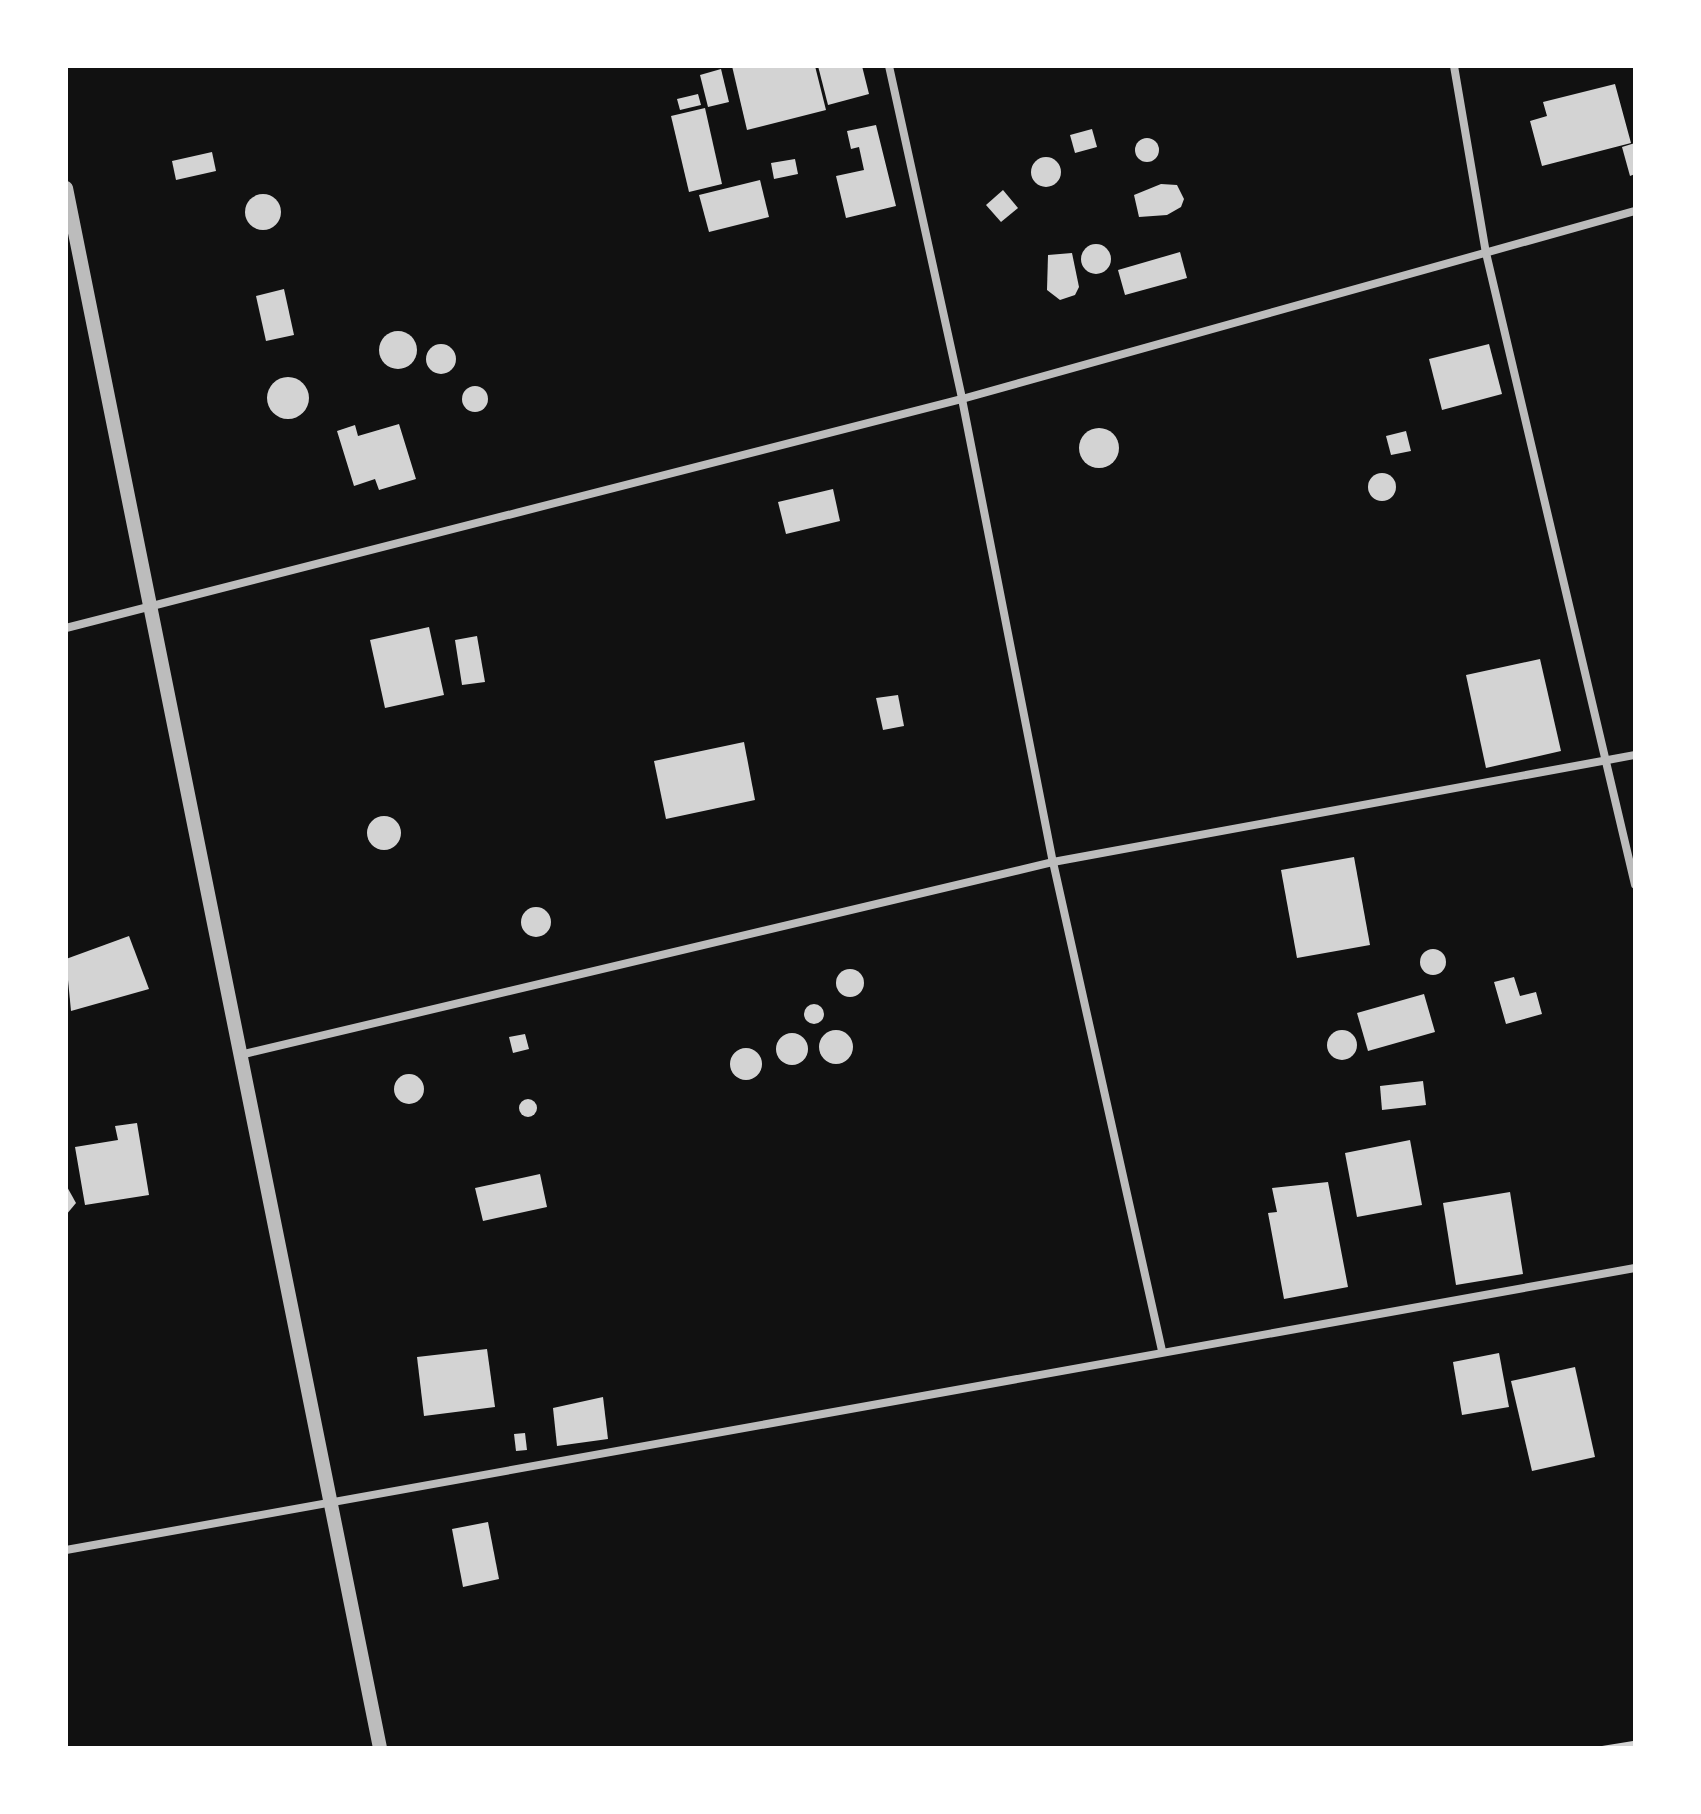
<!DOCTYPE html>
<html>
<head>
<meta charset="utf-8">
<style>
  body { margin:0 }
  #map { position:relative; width:1701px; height:1814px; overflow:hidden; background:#111; font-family:Quicksand,sans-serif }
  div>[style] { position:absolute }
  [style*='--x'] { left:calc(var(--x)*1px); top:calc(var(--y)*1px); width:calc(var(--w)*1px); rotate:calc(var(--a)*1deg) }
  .building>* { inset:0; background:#d3d3d3 }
  .round { border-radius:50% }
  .minor>* { height:8px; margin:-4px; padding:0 4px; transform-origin:4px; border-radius:4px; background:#bcbcbc }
  .tertiary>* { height:14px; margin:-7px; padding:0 7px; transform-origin:7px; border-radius:7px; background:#bcbcbc }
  span { translate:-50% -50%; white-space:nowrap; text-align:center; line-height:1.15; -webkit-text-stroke:6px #fff; paint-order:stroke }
  .frame { position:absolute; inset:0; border:68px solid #fff; pointer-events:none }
</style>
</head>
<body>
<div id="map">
  <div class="building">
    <div style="clip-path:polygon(732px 66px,815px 66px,826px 110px,747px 130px)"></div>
    <div style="clip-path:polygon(818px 66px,862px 66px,869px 94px,828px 105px)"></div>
    <div style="clip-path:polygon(721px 69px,729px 102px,708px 107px,700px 75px)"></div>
    <div style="clip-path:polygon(1615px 84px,1631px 143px,1542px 166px,1530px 121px,1547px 116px,1543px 102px)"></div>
    <div style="clip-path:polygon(698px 94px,701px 105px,680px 110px,677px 99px)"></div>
    <div style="clip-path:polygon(705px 108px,722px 184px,689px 192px,671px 116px)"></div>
    <div style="clip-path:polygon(876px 125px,896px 206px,846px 218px,836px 176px,864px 170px,859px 147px,851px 149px,847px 131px)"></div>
    <div style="clip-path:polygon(1092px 129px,1097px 147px,1075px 153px,1070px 135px)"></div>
    <div class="round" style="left:1135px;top:138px;width:24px;height:24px"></div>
    <div style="clip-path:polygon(1635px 143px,1635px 174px,1630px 176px,1622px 147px)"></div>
    <div style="clip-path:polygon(212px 152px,216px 171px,176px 180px,172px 161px)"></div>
    <div class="round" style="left:1031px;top:157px;width:30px;height:30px"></div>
    <div style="clip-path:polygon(795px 159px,798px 174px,774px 179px,771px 163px)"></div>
    <div style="clip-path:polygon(760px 180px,769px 217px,709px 232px,699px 195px)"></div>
    <div style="clip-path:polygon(1161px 184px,1177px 185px,1184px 199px,1181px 207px,1167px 215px,1139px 217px,1134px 195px)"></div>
    <div style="clip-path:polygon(1003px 190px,1018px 208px,1001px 222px,986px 205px)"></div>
    <div class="round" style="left:245px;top:194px;width:36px;height:36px"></div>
    <div class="round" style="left:1081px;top:244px;width:30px;height:30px"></div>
    <div style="clip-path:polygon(1180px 252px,1187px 278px,1125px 295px,1118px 270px)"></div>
    <div style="clip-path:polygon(1072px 253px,1079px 287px,1075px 295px,1060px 300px,1047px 290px,1048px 255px)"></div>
    <div style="clip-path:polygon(284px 289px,294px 335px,266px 341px,256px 296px)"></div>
    <div class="round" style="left:379px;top:331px;width:38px;height:38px"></div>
    <div style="clip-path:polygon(1489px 344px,1502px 394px,1442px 410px,1429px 359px)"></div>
    <div class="round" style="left:426px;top:344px;width:30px;height:30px"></div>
    <div class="round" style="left:267px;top:377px;width:42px;height:42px"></div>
    <div class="round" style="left:462px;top:386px;width:26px;height:26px"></div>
    <div style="clip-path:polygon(399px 424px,416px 479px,379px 490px,375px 479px,354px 486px,337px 431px,355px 425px,358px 436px)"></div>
    <div class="round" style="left:1079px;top:428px;width:40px;height:40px"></div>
    <div style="clip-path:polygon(1406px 431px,1411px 451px,1391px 455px,1386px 436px)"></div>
    <div class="round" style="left:1368px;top:473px;width:28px;height:28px"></div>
    <div style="clip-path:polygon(833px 489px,840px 521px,786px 534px,778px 502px)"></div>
    <div style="clip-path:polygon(429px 627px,444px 695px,385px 708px,370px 640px)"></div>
    <div style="clip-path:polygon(477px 636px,485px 682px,462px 685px,455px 640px)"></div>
    <div style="clip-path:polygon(1540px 659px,1561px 751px,1486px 768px,1466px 675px)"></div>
    <div style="clip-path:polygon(898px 695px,904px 726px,883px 730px,876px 698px)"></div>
    <div style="clip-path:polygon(744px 742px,755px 800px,666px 819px,654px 761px)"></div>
    <div class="round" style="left:367px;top:816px;width:34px;height:34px"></div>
    <div style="clip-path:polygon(1354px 857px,1370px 945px,1297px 958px,1281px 870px)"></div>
    <div class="round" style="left:521px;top:907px;width:30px;height:30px"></div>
    <div style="clip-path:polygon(129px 936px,149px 989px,71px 1011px,66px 959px)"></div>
    <div class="round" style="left:1420px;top:949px;width:26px;height:26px"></div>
    <div class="round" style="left:836px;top:969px;width:28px;height:28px"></div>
    <div style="clip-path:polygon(1514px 977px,1520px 996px,1536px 992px,1542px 1014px,1506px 1024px,1494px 982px)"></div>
    <div style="clip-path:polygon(1424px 994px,1435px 1032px,1368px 1051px,1357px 1013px)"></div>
    <div class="round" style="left:804px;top:1004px;width:20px;height:20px"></div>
    <div class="round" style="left:819px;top:1030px;width:34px;height:34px"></div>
    <div class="round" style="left:1327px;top:1030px;width:30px;height:30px"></div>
    <div class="round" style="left:776px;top:1033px;width:32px;height:32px"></div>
    <div style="clip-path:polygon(525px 1034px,529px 1049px,513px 1053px,509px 1037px)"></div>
    <div class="round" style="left:730px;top:1048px;width:32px;height:32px"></div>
    <div class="round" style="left:394px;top:1074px;width:30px;height:30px"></div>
    <div style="clip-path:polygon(1423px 1081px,1426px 1105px,1382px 1110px,1380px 1086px)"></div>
    <div class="round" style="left:519px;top:1099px;width:18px;height:18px"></div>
    <div style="clip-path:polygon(137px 1123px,149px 1195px,85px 1205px,75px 1147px,118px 1140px,115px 1126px)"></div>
    <div style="clip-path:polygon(1410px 1140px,1422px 1205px,1357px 1217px,1345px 1153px)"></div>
    <div style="clip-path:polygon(540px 1174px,547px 1207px,483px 1221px,475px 1188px)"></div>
    <div style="clip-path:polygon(1328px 1182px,1348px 1287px,1284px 1299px,1268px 1213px,1277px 1212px,1272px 1188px)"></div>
    <div style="clip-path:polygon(66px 1185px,76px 1203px,66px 1215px)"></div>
    <div style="clip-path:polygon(1510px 1192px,1523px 1274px,1456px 1285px,1443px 1203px)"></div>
    <div style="clip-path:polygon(487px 1349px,495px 1407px,424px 1416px,417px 1357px)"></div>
    <div style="clip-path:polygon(1499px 1353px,1509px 1407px,1462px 1415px,1453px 1362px)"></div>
    <div style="clip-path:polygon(1575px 1367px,1595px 1457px,1532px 1471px,1511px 1381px)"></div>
    <div style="clip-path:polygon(603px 1397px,608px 1439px,557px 1446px,553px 1408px)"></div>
    <div style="clip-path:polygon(525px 1433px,527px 1450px,516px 1451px,514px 1434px)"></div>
    <div style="clip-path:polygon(488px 1522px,499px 1579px,463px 1587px,452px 1529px)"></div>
    <div style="clip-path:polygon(1633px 1741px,1634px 1748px,1602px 1748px,1602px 1746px)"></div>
  </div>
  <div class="minor">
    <div style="--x:889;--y:66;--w:341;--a:77.6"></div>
    <div style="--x:962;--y:399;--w:472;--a:78.9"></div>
    <div style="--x:1053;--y:862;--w:501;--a:77.43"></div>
    <div style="--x:1454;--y:66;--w:190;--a:80.3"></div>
    <div style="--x:1486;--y:253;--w:649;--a:76.73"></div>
    <div style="--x:66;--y:628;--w:925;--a:-14.34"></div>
    <div style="--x:962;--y:399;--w:699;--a:-15.61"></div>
    <div style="--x:240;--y:1055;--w:836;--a:-13.35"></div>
    <div style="--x:1053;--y:862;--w:592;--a:-10.42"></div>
    <div style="--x:66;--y:1550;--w:1594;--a:-10.19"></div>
  </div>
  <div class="tertiary">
    <div style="--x:66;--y:188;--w:1591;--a:78.62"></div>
  </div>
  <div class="frame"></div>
</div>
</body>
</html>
